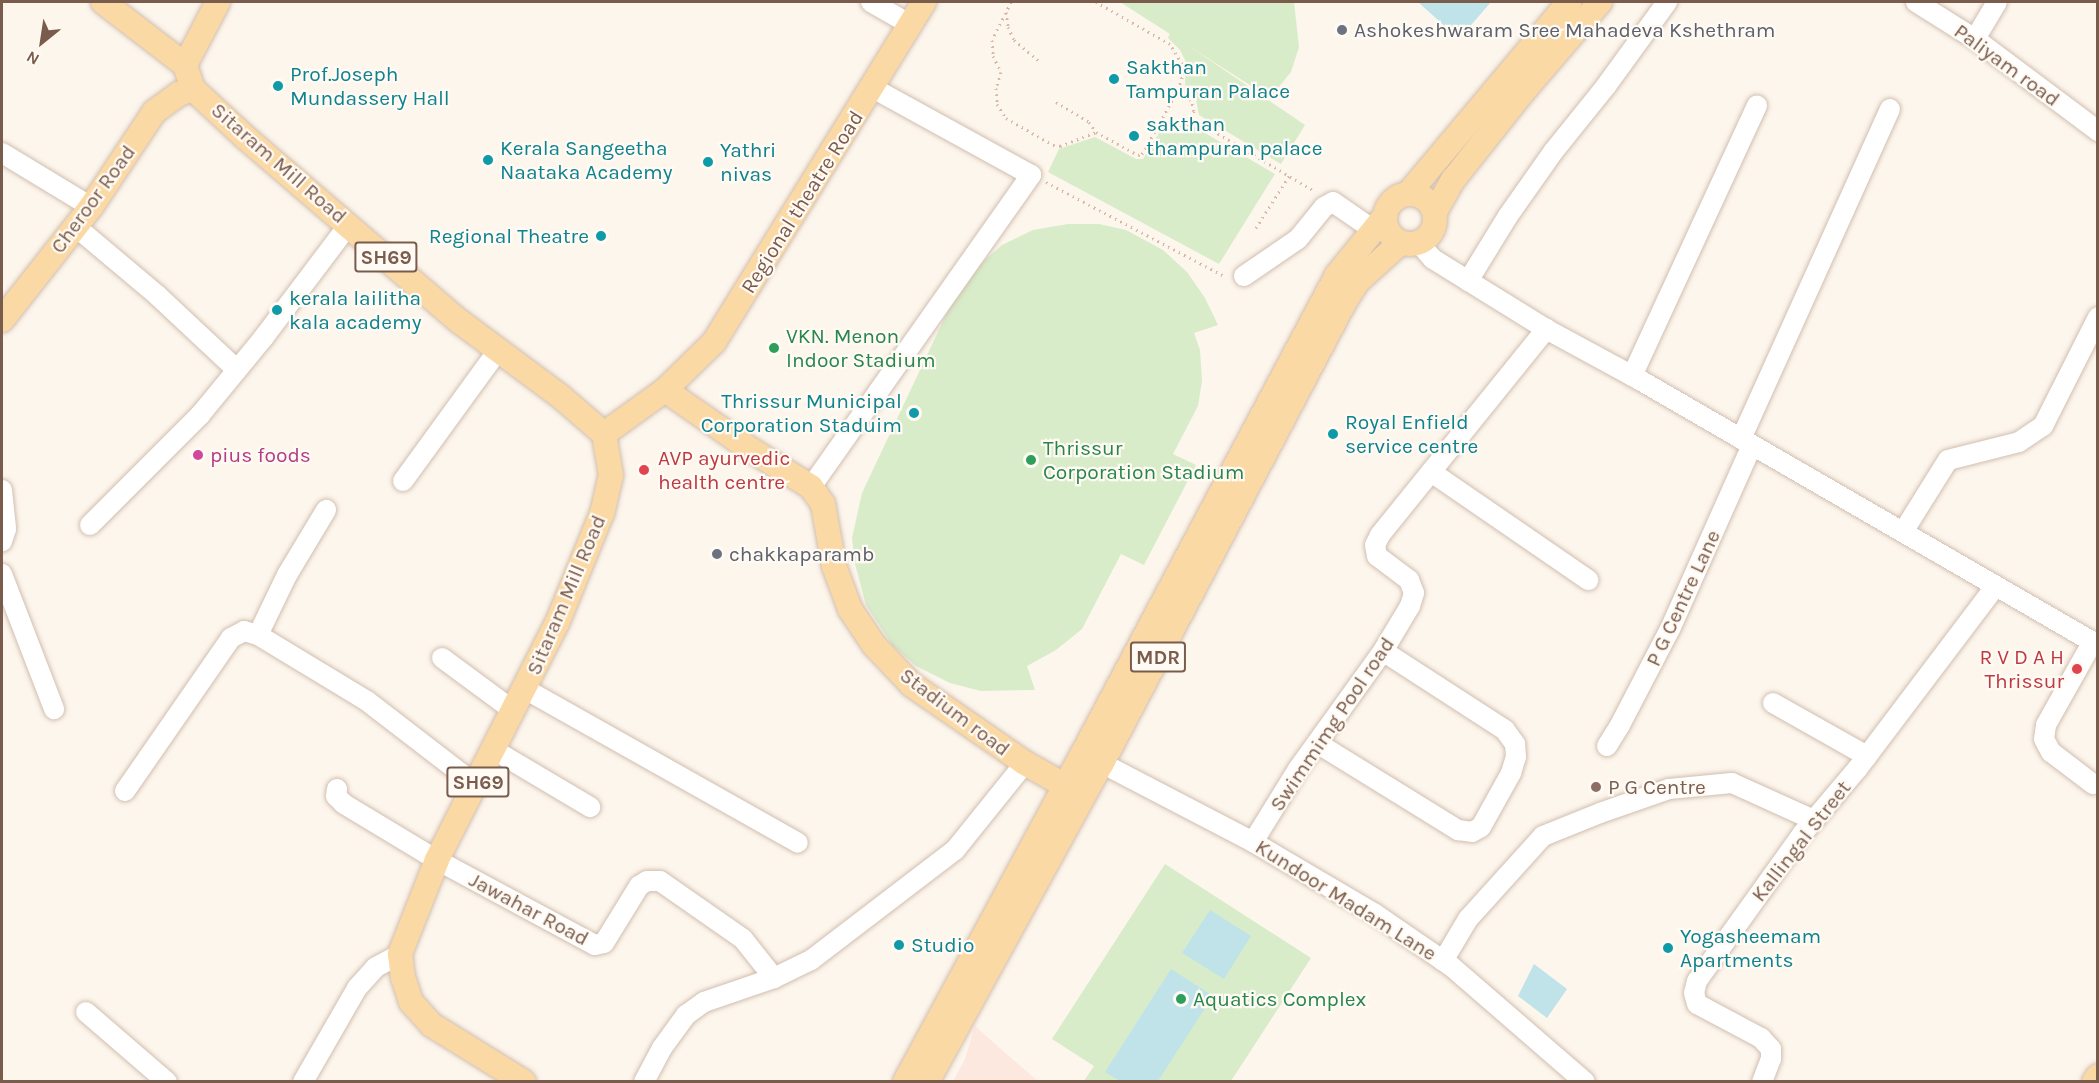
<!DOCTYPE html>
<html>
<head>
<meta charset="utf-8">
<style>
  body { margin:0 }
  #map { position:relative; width:2099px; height:1083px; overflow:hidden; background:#fdf6ec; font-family:Karla,sans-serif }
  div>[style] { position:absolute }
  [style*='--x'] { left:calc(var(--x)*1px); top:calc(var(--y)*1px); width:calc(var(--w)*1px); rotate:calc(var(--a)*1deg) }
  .commercial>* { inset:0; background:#fde8e0 }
  .green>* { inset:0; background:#d8ecc9 }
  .water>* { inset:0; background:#bfe3e8 }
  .path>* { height:3px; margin-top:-1.5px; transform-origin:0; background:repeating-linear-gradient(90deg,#d9b8a5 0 1.5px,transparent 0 6px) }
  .roads { filter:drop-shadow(0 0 2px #d1beb0) drop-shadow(0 0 2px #d1beb0) }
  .minor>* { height:20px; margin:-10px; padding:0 10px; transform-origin:10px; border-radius:10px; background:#fff }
  .major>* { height:24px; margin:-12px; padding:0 12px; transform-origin:12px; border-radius:12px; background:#fbd9a5 }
  .major>.ring { margin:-12px; padding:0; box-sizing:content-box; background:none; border:24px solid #fbd9a5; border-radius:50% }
  .dots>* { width:16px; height:16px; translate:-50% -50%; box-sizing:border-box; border:3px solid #fffaf3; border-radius:50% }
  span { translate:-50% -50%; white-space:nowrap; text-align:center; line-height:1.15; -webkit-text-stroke:4.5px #fffaf3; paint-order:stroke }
  .shield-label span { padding:2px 4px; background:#fffaf3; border:2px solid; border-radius:4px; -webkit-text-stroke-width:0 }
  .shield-label { font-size:20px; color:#7a5c4d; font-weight:700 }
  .worship-label { font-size:21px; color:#5b616d }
  .left { translate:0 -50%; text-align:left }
  .street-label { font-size:21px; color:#7a5c4d }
  .culture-label { font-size:21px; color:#0d838f }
  .right { translate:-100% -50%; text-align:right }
  .leisure-label { font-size:21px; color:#27864d }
  .hotel-label { font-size:21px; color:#b23c85 }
  .health-label { font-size:21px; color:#be3a42 }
  .education-label { font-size:21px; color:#785e54 }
  .frame { position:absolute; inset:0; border:3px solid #7a5c4d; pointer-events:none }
  .north { position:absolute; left:12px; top:12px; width:60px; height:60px; -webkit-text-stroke:4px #fffaf3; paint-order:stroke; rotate:210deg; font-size:16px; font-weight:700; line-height:24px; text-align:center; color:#7a5c4d }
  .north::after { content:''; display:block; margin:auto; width:21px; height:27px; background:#7a5c4d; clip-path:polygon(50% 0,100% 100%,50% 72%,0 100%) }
</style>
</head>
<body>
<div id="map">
  <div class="commercial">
    <div style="clip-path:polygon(975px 1026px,1011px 1058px,1038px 1081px,953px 1081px,965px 1059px)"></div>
  </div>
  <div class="green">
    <div style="clip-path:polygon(1120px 2px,1294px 2px,1299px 47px,1291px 72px,1270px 98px)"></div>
    <div style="clip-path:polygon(1170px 33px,1305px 125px,1281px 164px,1199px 115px,1196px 100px,1185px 85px,1186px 62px,1180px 50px,1168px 38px)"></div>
    <div style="clip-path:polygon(1193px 126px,1275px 174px,1219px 264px,1048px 172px,1059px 149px,1095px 137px,1136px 159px,1143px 159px,1161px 130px,1176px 133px)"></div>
    <div style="clip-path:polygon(1068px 224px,1099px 224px,1126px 230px,1163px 250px,1187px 272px,1205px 298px,1218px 325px,1194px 333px,1200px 350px,1202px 381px,1198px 406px,1173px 454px,1196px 465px,1144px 565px,1121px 554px,1082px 629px,1056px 650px,1027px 666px,1035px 690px,981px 691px,950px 683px,916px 666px,893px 646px,866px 605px,855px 564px,852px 538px,862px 493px,953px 300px,976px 268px,1002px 245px,1033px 230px)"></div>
    <div style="clip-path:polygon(1165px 864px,1311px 958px,1231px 1081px,1084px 1081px,1094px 1066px,1052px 1039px)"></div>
  </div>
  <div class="water">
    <div style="clip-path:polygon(1418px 2px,1491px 2px,1459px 39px)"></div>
    <div style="clip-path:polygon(1210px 910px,1251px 936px,1224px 979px,1182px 953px)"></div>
    <div style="clip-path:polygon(1534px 964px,1567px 989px,1547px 1018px,1518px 996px)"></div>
    <div style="clip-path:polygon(1171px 969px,1213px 996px,1158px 1081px,1120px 1081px,1105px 1072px)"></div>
  </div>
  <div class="path">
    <div style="--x:1011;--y:2;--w:42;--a:116.6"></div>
    <div style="--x:992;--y:40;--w:16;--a:86"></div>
    <div style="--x:993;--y:56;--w:18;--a:63"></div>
    <div style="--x:1001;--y:72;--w:17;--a:107"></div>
    <div style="--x:996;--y:88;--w:16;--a:86"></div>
    <div style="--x:997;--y:104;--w:17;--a:57"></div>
    <div style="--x:1006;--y:118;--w:54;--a:29.9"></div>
    <div style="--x:1053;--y:145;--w:7;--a:8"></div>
    <div style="--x:1060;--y:146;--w:39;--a:-21"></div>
    <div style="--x:1096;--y:132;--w:48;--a:28.7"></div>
    <div style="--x:1138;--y:155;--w:4;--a:-14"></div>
    <div style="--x:1142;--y:154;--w:73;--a:-60.6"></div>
    <div style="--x:1178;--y:90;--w:16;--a:-72"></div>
    <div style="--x:1183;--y:75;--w:11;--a:-95"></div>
    <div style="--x:1182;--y:64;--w:23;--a:-121"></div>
    <div style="--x:1170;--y:44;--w:85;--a:-150.4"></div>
    <div style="--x:1006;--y:12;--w:15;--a:82"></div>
    <div style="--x:1008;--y:27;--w:14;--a:65"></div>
    <div style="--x:1014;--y:40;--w:33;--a:40"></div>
    <div style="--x:1056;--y:102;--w:39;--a:31"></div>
    <div style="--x:1089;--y:122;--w:12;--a:55"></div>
    <div style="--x:1192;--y:118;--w:144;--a:30.8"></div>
    <div style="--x:1160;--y:123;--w:16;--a:22"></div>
    <div style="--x:1175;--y:129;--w:12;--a:-20"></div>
    <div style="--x:1186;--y:125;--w:9;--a:-49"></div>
    <div style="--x:1192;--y:118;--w:7;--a:-74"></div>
    <div style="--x:1194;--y:111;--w:11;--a:-105"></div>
    <div style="--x:1191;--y:100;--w:16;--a:-142"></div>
    <div style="--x:1046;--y:182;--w:204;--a:27.8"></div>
    <div style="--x:1256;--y:228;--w:62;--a:-57.6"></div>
  </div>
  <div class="roads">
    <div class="minor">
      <div style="--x:871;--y:2;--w:46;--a:29.9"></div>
      <div style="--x:1916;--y:2;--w:70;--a:32.1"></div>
      <div style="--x:1975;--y:39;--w:154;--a:36.8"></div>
      <div style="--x:1975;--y:39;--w:43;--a:-59.3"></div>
      <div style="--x:2;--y:153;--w:104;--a:31.2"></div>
      <div style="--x:75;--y:226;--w:109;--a:40.1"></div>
      <div style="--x:158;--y:296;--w:108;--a:43.1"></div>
      <div style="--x:1419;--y:243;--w:21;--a:49"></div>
      <div style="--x:1433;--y:259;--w:133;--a:31.8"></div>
      <div style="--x:1546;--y:329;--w:105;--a:28.5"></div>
      <div style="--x:1638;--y:379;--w:531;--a:30.04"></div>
      <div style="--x:1244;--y:276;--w:65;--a:-34.4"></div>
      <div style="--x:1298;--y:239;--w:41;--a:-50.9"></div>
      <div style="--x:1324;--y:207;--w:10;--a:-29"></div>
      <div style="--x:1333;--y:202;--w:47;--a:34.7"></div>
      <div style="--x:1468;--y:281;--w:76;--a:-58.4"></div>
      <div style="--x:1508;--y:216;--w:78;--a:-54.9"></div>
      <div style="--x:1553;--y:152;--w:85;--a:-51.2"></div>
      <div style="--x:1606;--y:86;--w:104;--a:-54"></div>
      <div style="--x:1632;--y:376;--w:298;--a:-65.2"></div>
      <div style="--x:1741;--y:439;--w:362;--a:-65.7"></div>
      <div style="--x:1431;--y:472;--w:191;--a:34.5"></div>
      <div style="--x:403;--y:481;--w:163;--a:-54"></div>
      <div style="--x:811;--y:487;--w:382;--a:-54.8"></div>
      <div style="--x:1031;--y:175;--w:180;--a:-151.2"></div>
      <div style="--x:2;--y:490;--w:39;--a:84"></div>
      <div style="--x:6;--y:529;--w:13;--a:108"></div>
      <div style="--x:90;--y:525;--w:156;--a:-45"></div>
      <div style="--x:200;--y:415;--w:101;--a:-50.6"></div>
      <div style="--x:264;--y:337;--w:141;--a:-53"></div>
      <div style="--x:1903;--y:532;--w:85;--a:-58"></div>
      <div style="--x:1948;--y:460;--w:73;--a:-14.2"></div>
      <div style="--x:2019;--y:442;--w:29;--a:-34"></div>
      <div style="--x:2043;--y:426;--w:122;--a:-63.2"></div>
      <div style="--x:2;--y:574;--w:145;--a:68.9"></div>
      <div style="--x:258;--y:635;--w:67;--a:-64.2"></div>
      <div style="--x:287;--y:575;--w:76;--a:-59"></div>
      <div style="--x:2092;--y:643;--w:94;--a:119.3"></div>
      <div style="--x:2046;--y:725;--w:14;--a:98"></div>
      <div style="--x:2044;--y:739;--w:15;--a:62"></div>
      <div style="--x:2051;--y:752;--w:53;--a:37.3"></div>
      <div style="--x:442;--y:658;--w:89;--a:36.4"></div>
      <div style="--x:525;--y:689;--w:313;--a:29.4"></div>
      <div style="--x:1773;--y:703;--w:108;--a:29.4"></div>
      <div style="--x:1317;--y:743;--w:166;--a:31.7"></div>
      <div style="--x:1458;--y:830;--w:14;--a:8"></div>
      <div style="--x:1472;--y:832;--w:10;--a:-29"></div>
      <div style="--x:1481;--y:827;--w:62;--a:-60.9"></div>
      <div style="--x:1511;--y:773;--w:17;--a:-73"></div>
      <div style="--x:1516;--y:757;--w:13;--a:-94"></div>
      <div style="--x:1515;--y:744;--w:17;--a:-126"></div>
      <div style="--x:1505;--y:730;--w:145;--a:-147.1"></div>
      <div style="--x:1607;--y:746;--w:25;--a:-58"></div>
      <div style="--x:1620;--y:725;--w:110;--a:-62.5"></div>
      <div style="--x:1671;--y:627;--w:199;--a:-66"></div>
      <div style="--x:494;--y:750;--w:112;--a:30.7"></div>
      <div style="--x:1090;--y:757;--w:184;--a:27.5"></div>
      <div style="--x:1253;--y:842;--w:142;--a:30.5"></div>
      <div style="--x:1375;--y:914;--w:92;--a:34.4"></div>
      <div style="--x:1451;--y:966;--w:177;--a:40.9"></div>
      <div style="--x:337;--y:789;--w:7;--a:98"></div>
      <div style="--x:336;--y:796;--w:11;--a:45"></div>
      <div style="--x:344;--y:804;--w:109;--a:31.1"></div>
      <div style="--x:437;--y:860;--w:179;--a:28.3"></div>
      <div style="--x:595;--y:945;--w:9;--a:-13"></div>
      <div style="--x:604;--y:943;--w:67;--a:-58.4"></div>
      <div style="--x:639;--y:886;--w:9;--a:-32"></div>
      <div style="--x:647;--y:881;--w:13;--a:0"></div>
      <div style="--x:660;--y:881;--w:101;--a:34.9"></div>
      <div style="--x:743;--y:939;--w:50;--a:51.5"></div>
      <div style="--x:774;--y:978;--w:74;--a:161.1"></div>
      <div style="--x:704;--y:1002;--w:22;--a:144"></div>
      <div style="--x:686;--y:1015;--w:41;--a:126"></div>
      <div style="--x:662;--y:1048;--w:38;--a:118"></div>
      <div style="--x:125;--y:791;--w:186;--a:-55.3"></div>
      <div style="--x:231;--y:638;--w:15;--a:-28"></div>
      <div style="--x:244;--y:631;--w:15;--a:16"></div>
      <div style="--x:258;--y:635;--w:127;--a:31.2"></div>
      <div style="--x:367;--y:701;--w:138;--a:37.6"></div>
      <div style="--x:1253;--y:842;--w:86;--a:-58.3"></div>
      <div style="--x:1298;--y:769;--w:145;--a:-54.2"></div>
      <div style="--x:1383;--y:651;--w:52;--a:-59"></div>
      <div style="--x:1410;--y:606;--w:14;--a:-73"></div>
      <div style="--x:1414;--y:593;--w:14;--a:-111"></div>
      <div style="--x:1409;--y:580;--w:40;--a:-143"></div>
      <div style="--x:1377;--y:556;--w:11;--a:-100"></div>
      <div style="--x:1375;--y:545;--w:11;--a:-63"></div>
      <div style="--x:1380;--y:535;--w:265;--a:-51.1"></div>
      <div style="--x:1443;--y:961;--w:49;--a:-59.2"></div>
      <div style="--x:1468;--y:919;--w:112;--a:-47.9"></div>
      <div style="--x:1543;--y:836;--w:61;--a:-22"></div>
      <div style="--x:1600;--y:813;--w:73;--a:-19.2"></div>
      <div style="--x:1669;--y:789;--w:63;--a:-5.4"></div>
      <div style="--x:1732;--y:783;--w:90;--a:24.3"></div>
      <div style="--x:774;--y:978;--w:41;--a:-25.9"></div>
      <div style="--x:811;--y:960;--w:181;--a:-37.4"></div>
      <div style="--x:955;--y:850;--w:112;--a:-51.2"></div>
      <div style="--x:86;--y:1012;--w:107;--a:40.8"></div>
      <div style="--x:303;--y:1082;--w:108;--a:-60.1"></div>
      <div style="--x:357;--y:988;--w:28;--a:-48"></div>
      <div style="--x:376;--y:967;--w:27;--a:-28"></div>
      <div style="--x:1762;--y:1082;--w:25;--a:-69"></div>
      <div style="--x:1771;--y:1059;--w:10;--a:-90"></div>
      <div style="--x:1771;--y:1049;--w:15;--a:-132"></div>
      <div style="--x:1761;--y:1038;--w:72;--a:-152"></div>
      <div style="--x:1697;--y:1004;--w:11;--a:-105"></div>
      <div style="--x:1694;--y:993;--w:12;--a:-76"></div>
      <div style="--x:1697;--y:981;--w:182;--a:-54.4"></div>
      <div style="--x:1803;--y:833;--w:85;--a:-49.8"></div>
      <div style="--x:1858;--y:768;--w:227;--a:-52.9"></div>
    </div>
    <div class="major">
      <div style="--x:103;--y:2;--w:103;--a:37.5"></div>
      <div style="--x:185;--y:65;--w:25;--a:72"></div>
      <div style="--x:193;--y:89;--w:72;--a:42.8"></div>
      <div style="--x:246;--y:138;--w:281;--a:40.7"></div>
      <div style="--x:459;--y:321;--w:126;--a:36.6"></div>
      <div style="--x:560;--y:396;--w:58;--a:40.8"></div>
      <div style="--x:604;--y:434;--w:42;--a:80.3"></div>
      <div style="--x:611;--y:475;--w:39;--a:103"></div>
      <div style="--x:602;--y:513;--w:119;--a:112.2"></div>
      <div style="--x:557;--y:623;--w:266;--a:116.9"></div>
      <div style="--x:437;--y:860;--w:101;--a:111.5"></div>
      <div style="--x:400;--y:954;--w:23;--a:83"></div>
      <div style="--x:403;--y:977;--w:26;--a:72"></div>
      <div style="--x:411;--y:1002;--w:31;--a:48"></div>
      <div style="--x:432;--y:1025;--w:108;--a:31.8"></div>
      <div style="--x:185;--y:65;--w:71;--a:-62.4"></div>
      <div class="ring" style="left:1385px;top:194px;width:26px;height:26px"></div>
      <div style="--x:1408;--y:194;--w:251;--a:-50"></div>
      <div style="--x:1435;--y:212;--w:37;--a:-61"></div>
      <div style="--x:1453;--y:180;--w:111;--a:-51.6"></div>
      <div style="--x:1522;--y:93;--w:120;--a:-49.4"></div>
      <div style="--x:2;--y:320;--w:144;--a:-51.8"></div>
      <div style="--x:91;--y:207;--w:114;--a:-56.4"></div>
      <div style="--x:154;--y:112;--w:31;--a:-36"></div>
      <div style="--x:179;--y:94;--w:15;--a:-20"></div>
      <div style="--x:665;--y:390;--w:103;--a:34.8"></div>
      <div style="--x:750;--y:449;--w:72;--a:31.9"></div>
      <div style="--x:811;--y:487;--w:21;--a:55"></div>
      <div style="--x:823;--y:504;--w:63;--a:79.9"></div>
      <div style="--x:834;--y:566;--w:46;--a:69.6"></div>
      <div style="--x:850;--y:609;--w:43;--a:56.3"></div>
      <div style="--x:874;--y:645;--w:55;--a:46.5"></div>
      <div style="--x:912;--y:685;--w:137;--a:34.6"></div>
      <div style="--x:1025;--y:763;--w:63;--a:29.4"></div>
      <div style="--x:604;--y:434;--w:75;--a:-35.8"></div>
      <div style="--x:665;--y:390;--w:69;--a:-44.4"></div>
      <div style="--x:714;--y:342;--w:400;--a:-58.3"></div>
      <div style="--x:905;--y:1082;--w:374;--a:-61.6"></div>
      <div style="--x:1083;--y:753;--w:541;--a:-62.01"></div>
      <div style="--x:1337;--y:275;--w:76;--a:-50.9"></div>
      <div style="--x:927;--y:1082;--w:364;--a:-61.3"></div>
      <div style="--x:1102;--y:763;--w:520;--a:-62.25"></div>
      <div style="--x:1344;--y:303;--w:25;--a:-58"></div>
      <div style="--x:1357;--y:282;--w:58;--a:-42.2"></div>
      <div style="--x:2094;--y:1082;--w:7;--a:-56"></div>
    </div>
  </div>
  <div class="dots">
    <div style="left:1342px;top:30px;background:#6b7280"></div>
    <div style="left:1114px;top:79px;background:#0f9aa8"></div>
    <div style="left:278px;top:86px;background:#0f9aa8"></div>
    <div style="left:1134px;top:136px;background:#0f9aa8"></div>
    <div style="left:488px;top:160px;background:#0f9aa8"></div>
    <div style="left:708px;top:162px;background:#0f9aa8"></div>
    <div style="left:601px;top:236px;background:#0f9aa8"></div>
    <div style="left:277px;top:310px;background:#0f9aa8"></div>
    <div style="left:774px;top:348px;background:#2e9e5b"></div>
    <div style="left:914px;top:413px;background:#0f9aa8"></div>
    <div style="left:1333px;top:434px;background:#0f9aa8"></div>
    <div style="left:198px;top:455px;background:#d1479c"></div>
    <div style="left:1031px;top:460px;background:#2e9e5b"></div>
    <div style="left:644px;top:470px;background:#e0444e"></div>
    <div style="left:717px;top:554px;background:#6b7280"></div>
    <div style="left:2077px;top:669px;background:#e0444e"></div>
    <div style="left:1596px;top:787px;background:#8d6e63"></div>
    <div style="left:899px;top:945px;background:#0f9aa8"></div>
    <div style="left:1668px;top:948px;background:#0f9aa8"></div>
    <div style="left:1181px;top:999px;background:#2e9e5b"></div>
  </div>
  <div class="shield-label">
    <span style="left:386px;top:257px">SH69</span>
    <span style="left:1158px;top:657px">MDR</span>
    <span style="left:478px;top:782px">SH69</span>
  </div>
  <div class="worship-label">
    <span class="left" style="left:1354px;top:30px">Ashokeshwaram Sree Mahadeva Kshethram</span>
    <span class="left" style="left:729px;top:554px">chakkaparamb</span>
  </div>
  <div class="street-label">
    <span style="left:2007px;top:65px;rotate:36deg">Paliyam road</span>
    <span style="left:279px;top:163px;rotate:41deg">Sitaram Mill Road</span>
    <span style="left:93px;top:199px;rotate:-54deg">Cheroor Road</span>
    <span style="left:802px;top:202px;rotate:-58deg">Regional theatre Road</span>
    <span style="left:566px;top:595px;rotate:-67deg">Sitaram Mill Road</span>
    <span style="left:1683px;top:598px;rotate:-65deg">P G Centre Lane</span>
    <span style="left:955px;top:712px;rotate:37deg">Stadium road</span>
    <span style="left:1332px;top:724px;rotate:-56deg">Swimmimg Pool road</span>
    <span style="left:1801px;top:841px;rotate:-52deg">Kallingal Street</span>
    <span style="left:1346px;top:900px;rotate:32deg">Kundoor Madam Lane</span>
    <span style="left:529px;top:909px;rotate:28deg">Jawahar Road</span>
  </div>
  <div class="culture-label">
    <span class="left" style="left:1126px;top:79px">Sakthan<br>Tampuran Palace</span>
    <span class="left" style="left:290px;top:86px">Prof.Joseph<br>Mundassery Hall</span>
    <span class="left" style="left:1146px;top:136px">sakthan<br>thampuran palace</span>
    <span class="left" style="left:500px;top:160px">Kerala Sangeetha<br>Naataka Academy</span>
    <span class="left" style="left:720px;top:162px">Yathri<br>nivas</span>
    <span class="right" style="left:589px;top:236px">Regional Theatre</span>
    <span class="left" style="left:289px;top:310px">kerala lailitha<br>kala academy</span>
    <span class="right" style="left:902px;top:413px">Thrissur Municipal<br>Corporation Staduim</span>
    <span class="left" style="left:1345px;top:434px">Royal Enfield<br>service centre</span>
    <span class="left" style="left:1680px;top:948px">Yogasheemam<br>Apartments</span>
    <span class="left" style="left:911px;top:945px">Studio</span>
  </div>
  <div class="leisure-label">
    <span class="left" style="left:786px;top:348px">VKN. Menon<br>Indoor Stadium</span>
    <span class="left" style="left:1043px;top:460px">Thrissur<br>Corporation Stadium</span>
    <span class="left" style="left:1193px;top:999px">Aquatics Complex</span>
  </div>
  <div class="hotel-label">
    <span class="left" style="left:210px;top:455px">pius foods</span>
  </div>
  <div class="health-label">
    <span class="left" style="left:658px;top:470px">AVP ayurvedic<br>health centre</span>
    <span class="right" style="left:2064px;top:669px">R V D A H<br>Thrissur</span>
  </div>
  <div class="education-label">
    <span class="left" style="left:1608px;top:787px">P G Centre</span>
  </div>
  <div class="frame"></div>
  <div class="north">N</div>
</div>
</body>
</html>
